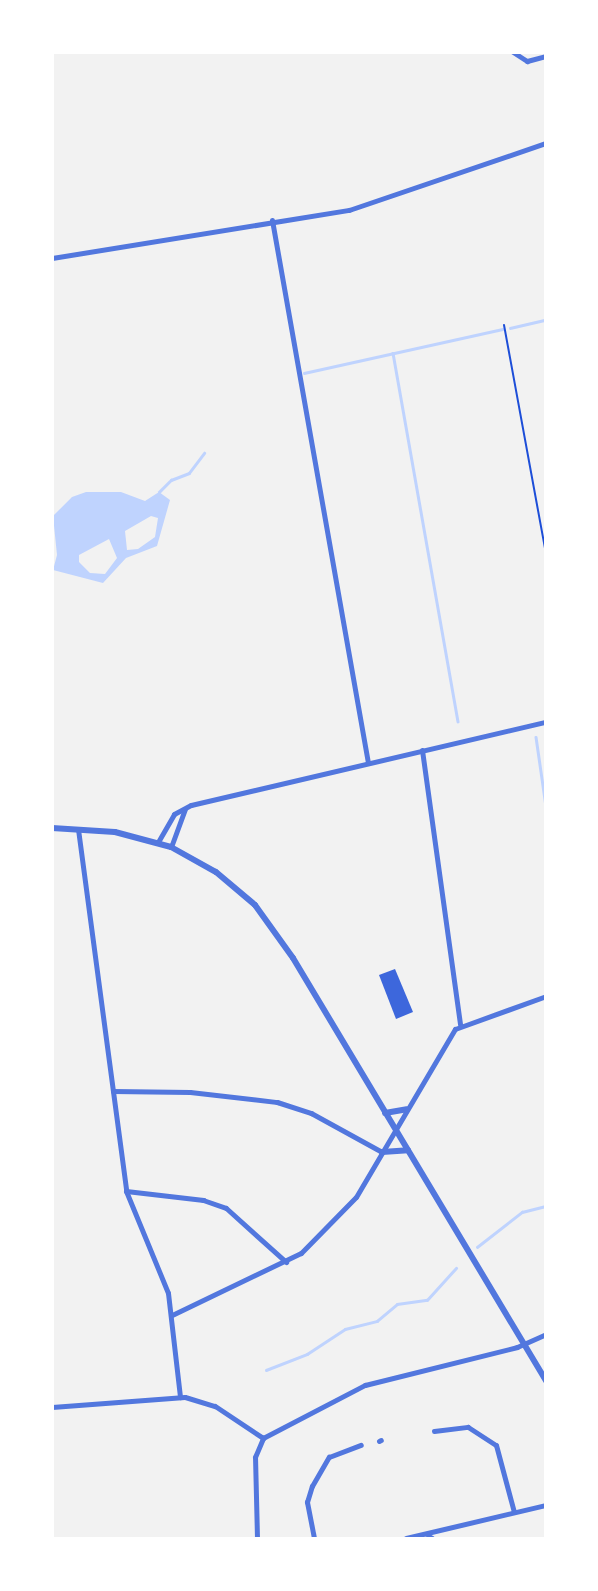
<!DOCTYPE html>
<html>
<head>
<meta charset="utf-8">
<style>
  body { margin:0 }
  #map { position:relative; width:598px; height:1591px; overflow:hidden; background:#f2f2f2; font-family:"Varela Round",sans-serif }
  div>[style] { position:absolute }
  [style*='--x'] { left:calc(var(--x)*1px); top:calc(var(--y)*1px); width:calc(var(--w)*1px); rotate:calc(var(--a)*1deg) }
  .water>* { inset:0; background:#bfd3fe }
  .stream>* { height:2.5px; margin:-1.25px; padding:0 1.25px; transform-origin:1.25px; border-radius:1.25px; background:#bfd3fe }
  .building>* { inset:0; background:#3d67dc }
  .path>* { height:2px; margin:-1px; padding:0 1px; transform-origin:1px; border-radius:1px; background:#1d4ed8 }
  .pedestrian>* { height:3.5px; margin:-1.75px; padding:0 1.75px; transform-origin:1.75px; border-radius:1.75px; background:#5277de }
  .minor>* { height:5px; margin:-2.5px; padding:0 2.5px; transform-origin:2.5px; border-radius:2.5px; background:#5277de }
  .tertiary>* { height:6px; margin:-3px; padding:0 3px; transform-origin:3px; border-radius:3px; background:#5277de }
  span { translate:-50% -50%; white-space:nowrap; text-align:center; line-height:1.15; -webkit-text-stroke:7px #fff; paint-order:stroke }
  .frame { position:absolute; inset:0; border:54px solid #fff; pointer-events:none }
</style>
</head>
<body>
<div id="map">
  <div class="water">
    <div style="clip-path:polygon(evenodd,86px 492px,121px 492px,145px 501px,159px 492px,170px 500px,157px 546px,126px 558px,103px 583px,53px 570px,57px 555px,53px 516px,72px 497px,86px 492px,151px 516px,158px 518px,155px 537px,138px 549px,127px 550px,125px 531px,151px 516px,86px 492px,109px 539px,117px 558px,105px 574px,90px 573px,79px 562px,79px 555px,109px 539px)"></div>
  </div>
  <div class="stream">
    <div style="--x:510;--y:328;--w:37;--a:-13"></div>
    <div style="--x:393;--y:353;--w:374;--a:80"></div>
    <div style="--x:304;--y:373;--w:203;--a:-12.5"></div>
    <div style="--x:159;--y:492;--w:17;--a:-45"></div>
    <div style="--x:171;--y:480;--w:19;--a:-21"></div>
    <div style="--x:189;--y:473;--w:25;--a:-53"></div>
    <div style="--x:536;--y:737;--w:70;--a:81.8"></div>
    <div style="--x:477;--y:1247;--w:57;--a:-37.9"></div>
    <div style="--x:522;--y:1212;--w:25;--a:-14"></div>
    <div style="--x:266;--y:1370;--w:44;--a:-21.3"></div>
    <div style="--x:307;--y:1354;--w:45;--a:-33.3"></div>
    <div style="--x:345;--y:1329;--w:33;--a:-14"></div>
    <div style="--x:377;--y:1321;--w:26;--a:-40"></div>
    <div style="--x:397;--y:1304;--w:30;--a:-8"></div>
    <div style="--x:427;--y:1300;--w:43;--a:-47.8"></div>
  </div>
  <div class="building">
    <div style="clip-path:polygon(395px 969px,413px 1012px,396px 1019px,379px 975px)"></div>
  </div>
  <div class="path">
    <div style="--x:504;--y:325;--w:232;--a:79.6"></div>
  </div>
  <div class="pedestrian">
    <div style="--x:426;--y:1534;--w:8;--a:30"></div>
  </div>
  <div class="minor">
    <div style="--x:513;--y:52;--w:17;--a:33"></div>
    <div style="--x:527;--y:61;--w:20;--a:-15"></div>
    <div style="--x:272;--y:220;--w:551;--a:79.97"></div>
    <div style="--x:52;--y:258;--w:301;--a:-9.2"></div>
    <div style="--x:349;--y:210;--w:208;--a:-18.8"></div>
    <div style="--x:422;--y:750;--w:277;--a:82.1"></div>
    <div style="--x:78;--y:829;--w:365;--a:82.4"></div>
    <div style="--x:126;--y:1191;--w:110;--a:67.6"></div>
    <div style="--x:168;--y:1293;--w:105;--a:83.4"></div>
    <div style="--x:158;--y:842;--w:32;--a:-60"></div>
    <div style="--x:174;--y:814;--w:19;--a:-28"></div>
    <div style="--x:191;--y:805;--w:365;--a:-13.2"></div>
    <div style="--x:171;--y:847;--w:40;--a:-69.8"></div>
    <div style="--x:113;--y:1091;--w:77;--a:0.7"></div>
    <div style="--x:190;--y:1092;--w:88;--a:6.6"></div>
    <div style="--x:277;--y:1102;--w:36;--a:18"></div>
    <div style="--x:311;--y:1113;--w:81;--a:28.8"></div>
    <div style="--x:126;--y:1191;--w:78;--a:6.7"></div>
    <div style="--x:203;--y:1200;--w:24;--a:19"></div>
    <div style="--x:226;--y:1208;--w:81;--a:42"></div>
    <div style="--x:172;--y:1315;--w:143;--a:-25.7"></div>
    <div style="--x:301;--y:1253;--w:78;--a:-45.5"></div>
    <div style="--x:356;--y:1197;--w:195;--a:-59.5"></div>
    <div style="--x:455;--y:1029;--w:97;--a:-19.9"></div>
    <div style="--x:52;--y:1407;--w:133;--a:-4.3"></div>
    <div style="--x:185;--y:1397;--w:31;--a:17"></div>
    <div style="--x:215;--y:1406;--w:58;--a:33.7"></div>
    <div style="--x:434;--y:1431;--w:34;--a:-7"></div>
    <div style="--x:468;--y:1427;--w:33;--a:33"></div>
    <div style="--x:496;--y:1445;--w:69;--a:75"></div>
    <div style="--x:263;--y:1438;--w:115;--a:-27.5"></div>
    <div style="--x:365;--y:1385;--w:157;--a:-14"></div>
    <div style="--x:517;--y:1347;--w:32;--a:-24"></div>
    <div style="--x:379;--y:1441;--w:2;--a:-27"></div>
    <div style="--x:257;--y:1538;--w:81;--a:-91.4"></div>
    <div style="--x:255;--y:1457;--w:21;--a:-67"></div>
    <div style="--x:314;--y:1538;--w:37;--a:-101"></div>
    <div style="--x:307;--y:1502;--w:17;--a:-73"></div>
    <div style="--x:312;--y:1486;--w:34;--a:-60"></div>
    <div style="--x:329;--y:1457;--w:34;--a:-21"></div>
    <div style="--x:406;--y:1538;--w:144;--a:-13.3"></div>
  </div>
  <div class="tertiary">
    <div style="--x:52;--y:828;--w:63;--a:3.6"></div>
    <div style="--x:115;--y:832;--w:58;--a:15"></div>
    <div style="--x:171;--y:847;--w:51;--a:29.1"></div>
    <div style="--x:216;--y:872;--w:51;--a:40.2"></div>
    <div style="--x:255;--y:905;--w:65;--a:54.4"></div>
    <div style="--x:293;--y:958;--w:493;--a:59.1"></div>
    <div style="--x:385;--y:1113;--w:22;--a:-10"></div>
    <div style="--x:382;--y:1152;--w:26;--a:-4"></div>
  </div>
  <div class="frame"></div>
</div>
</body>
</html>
